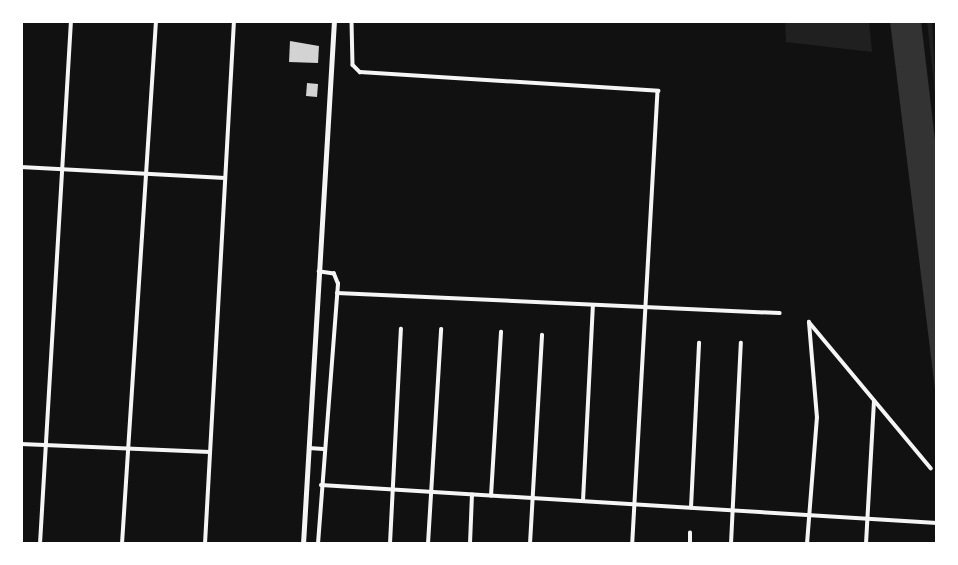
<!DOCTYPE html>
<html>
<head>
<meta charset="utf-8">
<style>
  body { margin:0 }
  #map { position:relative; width:958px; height:565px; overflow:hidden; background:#111; font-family:"Sofia Sans Condensed",sans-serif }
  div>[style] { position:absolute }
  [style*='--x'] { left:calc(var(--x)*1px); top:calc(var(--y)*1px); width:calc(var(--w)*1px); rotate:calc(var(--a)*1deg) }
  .green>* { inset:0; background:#202020 }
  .water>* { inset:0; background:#333 }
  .building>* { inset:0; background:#d3d3d3 }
  .minor>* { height:3.5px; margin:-1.75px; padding:0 1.75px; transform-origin:1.75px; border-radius:1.75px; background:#f5f5f5 }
  .tertiary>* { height:4.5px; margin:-2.25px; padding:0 2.25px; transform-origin:2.25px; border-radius:2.25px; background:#f5f5f5 }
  span { translate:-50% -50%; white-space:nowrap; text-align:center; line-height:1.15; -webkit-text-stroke:5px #fff; paint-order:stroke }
  .frame { position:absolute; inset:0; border:23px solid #fff; pointer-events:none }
</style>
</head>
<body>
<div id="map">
  <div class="green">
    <div style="clip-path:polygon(785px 21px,869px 21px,872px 52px,786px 42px)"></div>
    <div style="clip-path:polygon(927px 21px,932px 21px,937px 111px)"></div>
  </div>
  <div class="water">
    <div style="clip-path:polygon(890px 21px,921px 21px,937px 157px,937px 406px)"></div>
  </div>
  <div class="building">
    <div style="clip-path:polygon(290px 41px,319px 46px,318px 63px,289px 62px)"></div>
    <div style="clip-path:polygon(307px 83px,318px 84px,317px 97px,306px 96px)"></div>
  </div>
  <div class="minor">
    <div style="--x:352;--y:21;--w:44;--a:88.7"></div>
    <div style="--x:353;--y:65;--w:10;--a:45"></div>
    <div style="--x:360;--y:72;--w:299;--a:3.6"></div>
    <div style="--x:658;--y:91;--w:454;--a:93.2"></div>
    <div style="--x:21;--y:167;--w:204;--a:3.1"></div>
    <div style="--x:337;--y:293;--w:443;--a:2.6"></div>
    <div style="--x:810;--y:323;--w:189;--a:50.2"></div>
    <div style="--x:21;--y:444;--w:189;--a:2.4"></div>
    <div style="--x:309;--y:448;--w:14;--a:4"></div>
    <div style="--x:321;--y:485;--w:617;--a:3.53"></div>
    <div style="--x:491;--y:496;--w:164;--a:-86.5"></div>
    <div style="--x:583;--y:501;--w:195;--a:-87.1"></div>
    <div style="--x:691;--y:508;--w:165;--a:-87.2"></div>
    <div style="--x:40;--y:544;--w:524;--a:-86.61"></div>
    <div style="--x:122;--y:544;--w:524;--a:-86.28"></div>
    <div style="--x:205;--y:544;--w:524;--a:-86.83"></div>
    <div style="--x:318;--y:544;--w:261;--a:-85.6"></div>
    <div style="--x:338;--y:284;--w:11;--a:-112"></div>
    <div style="--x:334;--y:274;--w:15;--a:-172"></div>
    <div style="--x:390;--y:544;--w:215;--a:-87.1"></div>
    <div style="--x:428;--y:544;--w:215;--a:-86.5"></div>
    <div style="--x:470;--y:544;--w:49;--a:-87.7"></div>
    <div style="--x:530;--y:544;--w:209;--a:-86.7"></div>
    <div style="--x:690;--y:544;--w:11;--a:-90"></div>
    <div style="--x:731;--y:544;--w:201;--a:-87.2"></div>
    <div style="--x:807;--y:544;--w:126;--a:-85.5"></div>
    <div style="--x:817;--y:418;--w:96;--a:-94.8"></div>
    <div style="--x:866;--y:544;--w:143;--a:-86.8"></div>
  </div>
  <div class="tertiary">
    <div style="--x:303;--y:544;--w:524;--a:-86.61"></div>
  </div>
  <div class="frame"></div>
</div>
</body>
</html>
